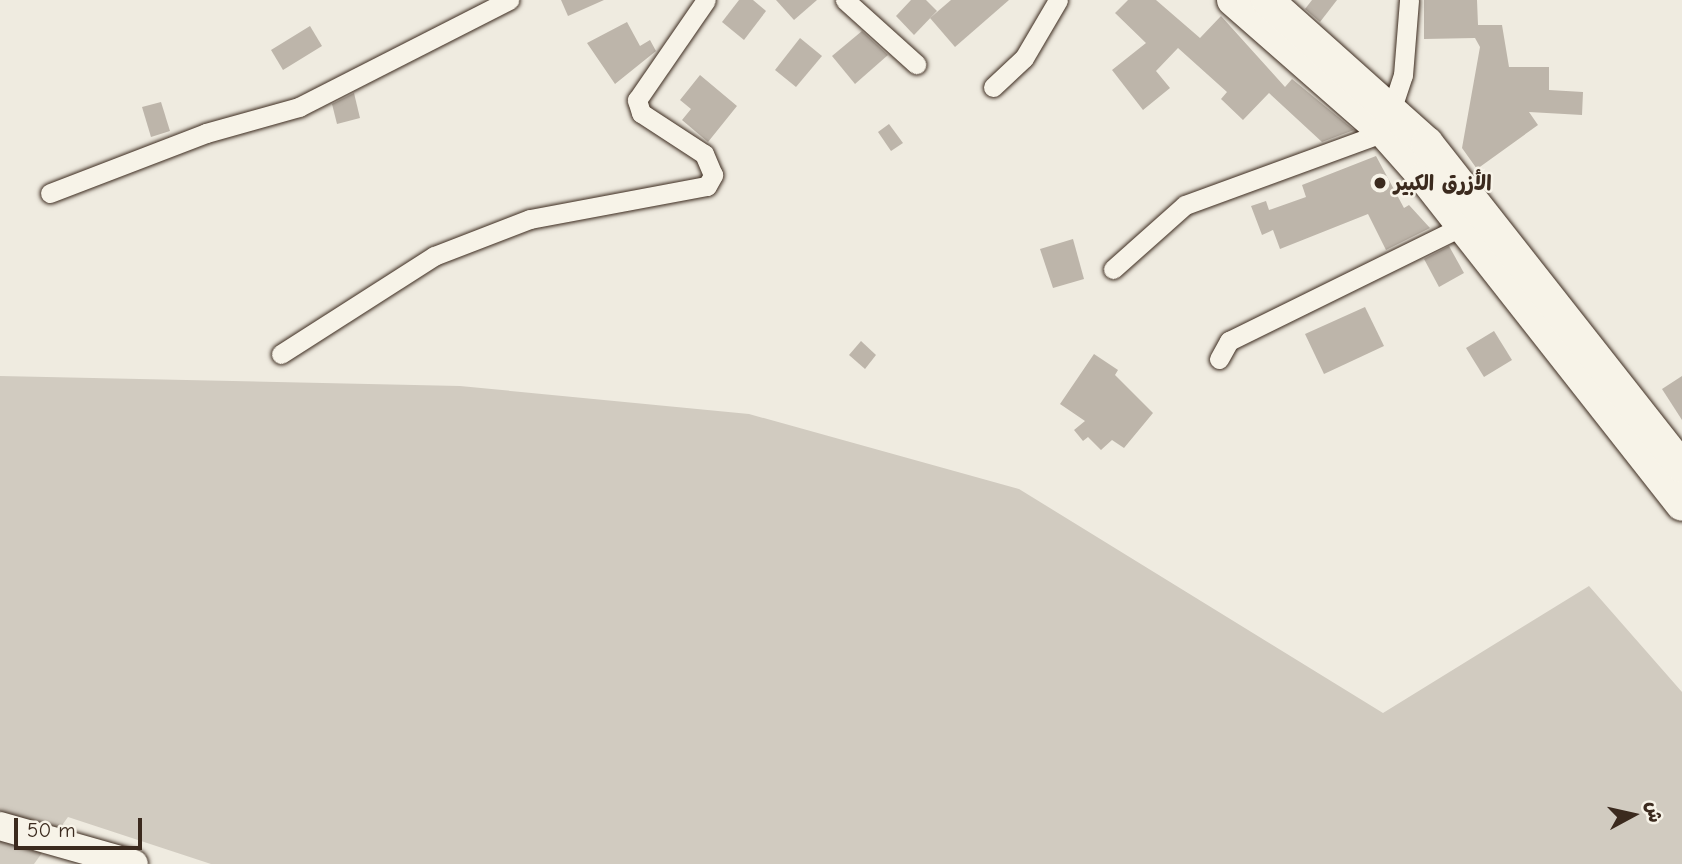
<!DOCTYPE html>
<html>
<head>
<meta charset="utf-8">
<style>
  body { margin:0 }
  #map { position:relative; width:1682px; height:864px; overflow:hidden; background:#efebe0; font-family:"Comic Neue","Playpen Sans Arabic",sans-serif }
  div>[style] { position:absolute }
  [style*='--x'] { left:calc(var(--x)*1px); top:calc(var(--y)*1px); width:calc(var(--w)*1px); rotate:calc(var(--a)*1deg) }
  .green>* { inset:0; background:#d1cbc0 }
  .building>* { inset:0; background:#bdb5aa }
  .roads { filter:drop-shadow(0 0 2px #3b2a1e) drop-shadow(0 0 2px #3b2a1e) }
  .street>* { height:19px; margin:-9.5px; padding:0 9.5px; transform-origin:9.5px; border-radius:9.5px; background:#f7f3e8 }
  .secondary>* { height:28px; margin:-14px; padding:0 14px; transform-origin:14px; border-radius:14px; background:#f7f3e8 }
  .primary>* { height:32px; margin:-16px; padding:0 16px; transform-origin:16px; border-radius:16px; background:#f7f3e8 }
  .dots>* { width:19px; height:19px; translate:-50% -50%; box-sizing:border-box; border:4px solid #f7f3e8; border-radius:50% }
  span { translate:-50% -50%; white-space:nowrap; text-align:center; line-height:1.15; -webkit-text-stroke:5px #f7f3e8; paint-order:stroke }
  .poi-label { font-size:21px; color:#3b2a1e; font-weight:700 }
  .left { translate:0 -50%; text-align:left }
  .north { position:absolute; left:1598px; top:780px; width:70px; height:70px; -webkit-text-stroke:5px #f7f3e8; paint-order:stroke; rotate:82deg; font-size:19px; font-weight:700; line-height:28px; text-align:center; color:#3b2a1e }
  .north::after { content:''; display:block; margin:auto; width:24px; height:32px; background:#3b2a1e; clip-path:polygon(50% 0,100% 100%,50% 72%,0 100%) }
  .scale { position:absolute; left:14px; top:818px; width:128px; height:32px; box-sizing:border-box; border:4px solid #3b2a1e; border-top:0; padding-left:9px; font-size:21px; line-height:24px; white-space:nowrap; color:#3b2a1e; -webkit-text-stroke:5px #f7f3e8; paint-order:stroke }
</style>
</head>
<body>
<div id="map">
  <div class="green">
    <div style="clip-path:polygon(0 376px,460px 386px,749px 414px,1019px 489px,1383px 713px,1589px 586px,1682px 692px,1682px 864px,211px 864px,68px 817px,34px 864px,0 864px)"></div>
  </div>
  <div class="building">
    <div style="clip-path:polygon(561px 0,604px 0,568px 16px)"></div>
    <div style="clip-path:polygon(739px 0,753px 0,766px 11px,744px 40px,722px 22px)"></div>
    <div style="clip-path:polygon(776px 0,817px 0,794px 20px)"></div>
    <div style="clip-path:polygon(911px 0,926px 0,937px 11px,914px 35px,896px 16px)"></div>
    <div style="clip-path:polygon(951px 0,1009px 0,955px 47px,930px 18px)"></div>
    <div style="clip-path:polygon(1128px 0,1156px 0,1200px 38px,1221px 16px,1285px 87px,1292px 79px,1354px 130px,1322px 142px,1269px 93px,1243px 120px,1221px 99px,1227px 92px,1178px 48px,1156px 71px,1170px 88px,1143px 110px,1112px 70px,1146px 43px,1115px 13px)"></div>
    <div style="clip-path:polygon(1312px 0,1337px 0,1320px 22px,1305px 9px)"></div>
    <div style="clip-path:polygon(1424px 0,1477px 0,1478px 25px,1502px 25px,1509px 67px,1549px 67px,1549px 90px,1583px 92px,1582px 115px,1529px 112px,1538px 125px,1477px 169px,1462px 148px,1480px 47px,1475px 38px,1424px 39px)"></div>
    <div style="clip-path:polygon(627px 22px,640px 46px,650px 40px,656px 51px,615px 84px,587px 43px)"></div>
    <div style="clip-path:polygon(310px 26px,322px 46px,283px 70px,271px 50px)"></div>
    <div style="clip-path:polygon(862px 31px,888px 55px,855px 84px,832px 56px)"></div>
    <div style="clip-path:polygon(800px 38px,822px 56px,796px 87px,775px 70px)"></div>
    <div style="clip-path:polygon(700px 75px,737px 106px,708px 142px,682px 120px,691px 109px,680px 100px)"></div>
    <div style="clip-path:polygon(354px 93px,360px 118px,337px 124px,332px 104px)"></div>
    <div style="clip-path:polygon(161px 102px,170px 131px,151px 137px,142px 107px)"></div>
    <div style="clip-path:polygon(889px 124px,903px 143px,891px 151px,878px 132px)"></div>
    <div style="clip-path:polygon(1376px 156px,1404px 208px,1409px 205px,1430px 228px,1386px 250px,1368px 214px,1280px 249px,1273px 230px,1262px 235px,1251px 206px,1266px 201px,1269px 210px,1306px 197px,1302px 185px)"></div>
    <div style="clip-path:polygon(1073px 239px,1084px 279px,1053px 288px,1040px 249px)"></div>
    <div style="clip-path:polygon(1449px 246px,1464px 273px,1439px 287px,1424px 259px)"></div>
    <div style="clip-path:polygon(1365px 307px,1384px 346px,1324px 374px,1305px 334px)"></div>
    <div style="clip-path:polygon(1494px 331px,1512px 360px,1484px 377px,1466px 348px)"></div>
    <div style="clip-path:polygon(861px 341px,876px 355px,865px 369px,849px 355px)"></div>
    <div style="clip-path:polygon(1094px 354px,1118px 370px,1115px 375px,1153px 413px,1124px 448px,1112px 440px,1101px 450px,1088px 437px,1083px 441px,1074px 430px,1085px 421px,1060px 404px)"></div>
    <div style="clip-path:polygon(1682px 376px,1682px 420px,1662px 389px)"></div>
  </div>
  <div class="roads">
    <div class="street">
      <div style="--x:845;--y:0;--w:96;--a:42"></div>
      <div style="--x:993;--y:87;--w:42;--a:-43.1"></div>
      <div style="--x:1024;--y:58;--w:67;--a:-59.6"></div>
      <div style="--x:50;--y:193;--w:167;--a:-21"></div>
      <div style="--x:206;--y:133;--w:97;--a:-15.6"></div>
      <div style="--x:299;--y:107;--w:236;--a:-27"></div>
      <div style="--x:1113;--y:269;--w:96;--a:-41.6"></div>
      <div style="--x:1185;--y:205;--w:212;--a:-20.1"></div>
      <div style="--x:1384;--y:132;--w:60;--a:-71.6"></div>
      <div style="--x:1403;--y:75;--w:75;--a:-85.4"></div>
      <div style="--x:281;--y:354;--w:182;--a:-32.6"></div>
      <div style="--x:434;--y:256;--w:103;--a:-21.1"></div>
      <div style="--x:530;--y:219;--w:180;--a:-10.6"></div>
      <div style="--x:707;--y:186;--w:13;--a:-61"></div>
      <div style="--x:713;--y:175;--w:23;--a:-113"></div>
      <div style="--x:704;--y:154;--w:75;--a:-146.9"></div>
      <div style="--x:641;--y:113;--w:14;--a:-107"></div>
      <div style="--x:637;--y:100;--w:121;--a:-55.4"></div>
      <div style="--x:1219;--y:359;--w:21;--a:-61"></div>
      <div style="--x:1229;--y:341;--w:261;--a:-26.2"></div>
    </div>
    <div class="secondary">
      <div style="--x:0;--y:826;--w:139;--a:15.8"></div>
    </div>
    <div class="primary">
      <div style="--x:1233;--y:0;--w:201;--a:41.2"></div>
      <div style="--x:1384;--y:132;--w:60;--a:48.4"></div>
      <div style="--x:1424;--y:177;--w:417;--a:51.8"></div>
      <div style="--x:1267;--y:0;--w:215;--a:41.8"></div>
      <div style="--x:1427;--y:143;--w:412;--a:51.8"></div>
    </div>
  </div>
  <div class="dots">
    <div style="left:1380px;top:183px;background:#3b2a1e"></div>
  </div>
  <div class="poi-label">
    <span class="left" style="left:1394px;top:183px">الأزرق الكبير</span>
  </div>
  <div class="north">ش</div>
  <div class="scale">50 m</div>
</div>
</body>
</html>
